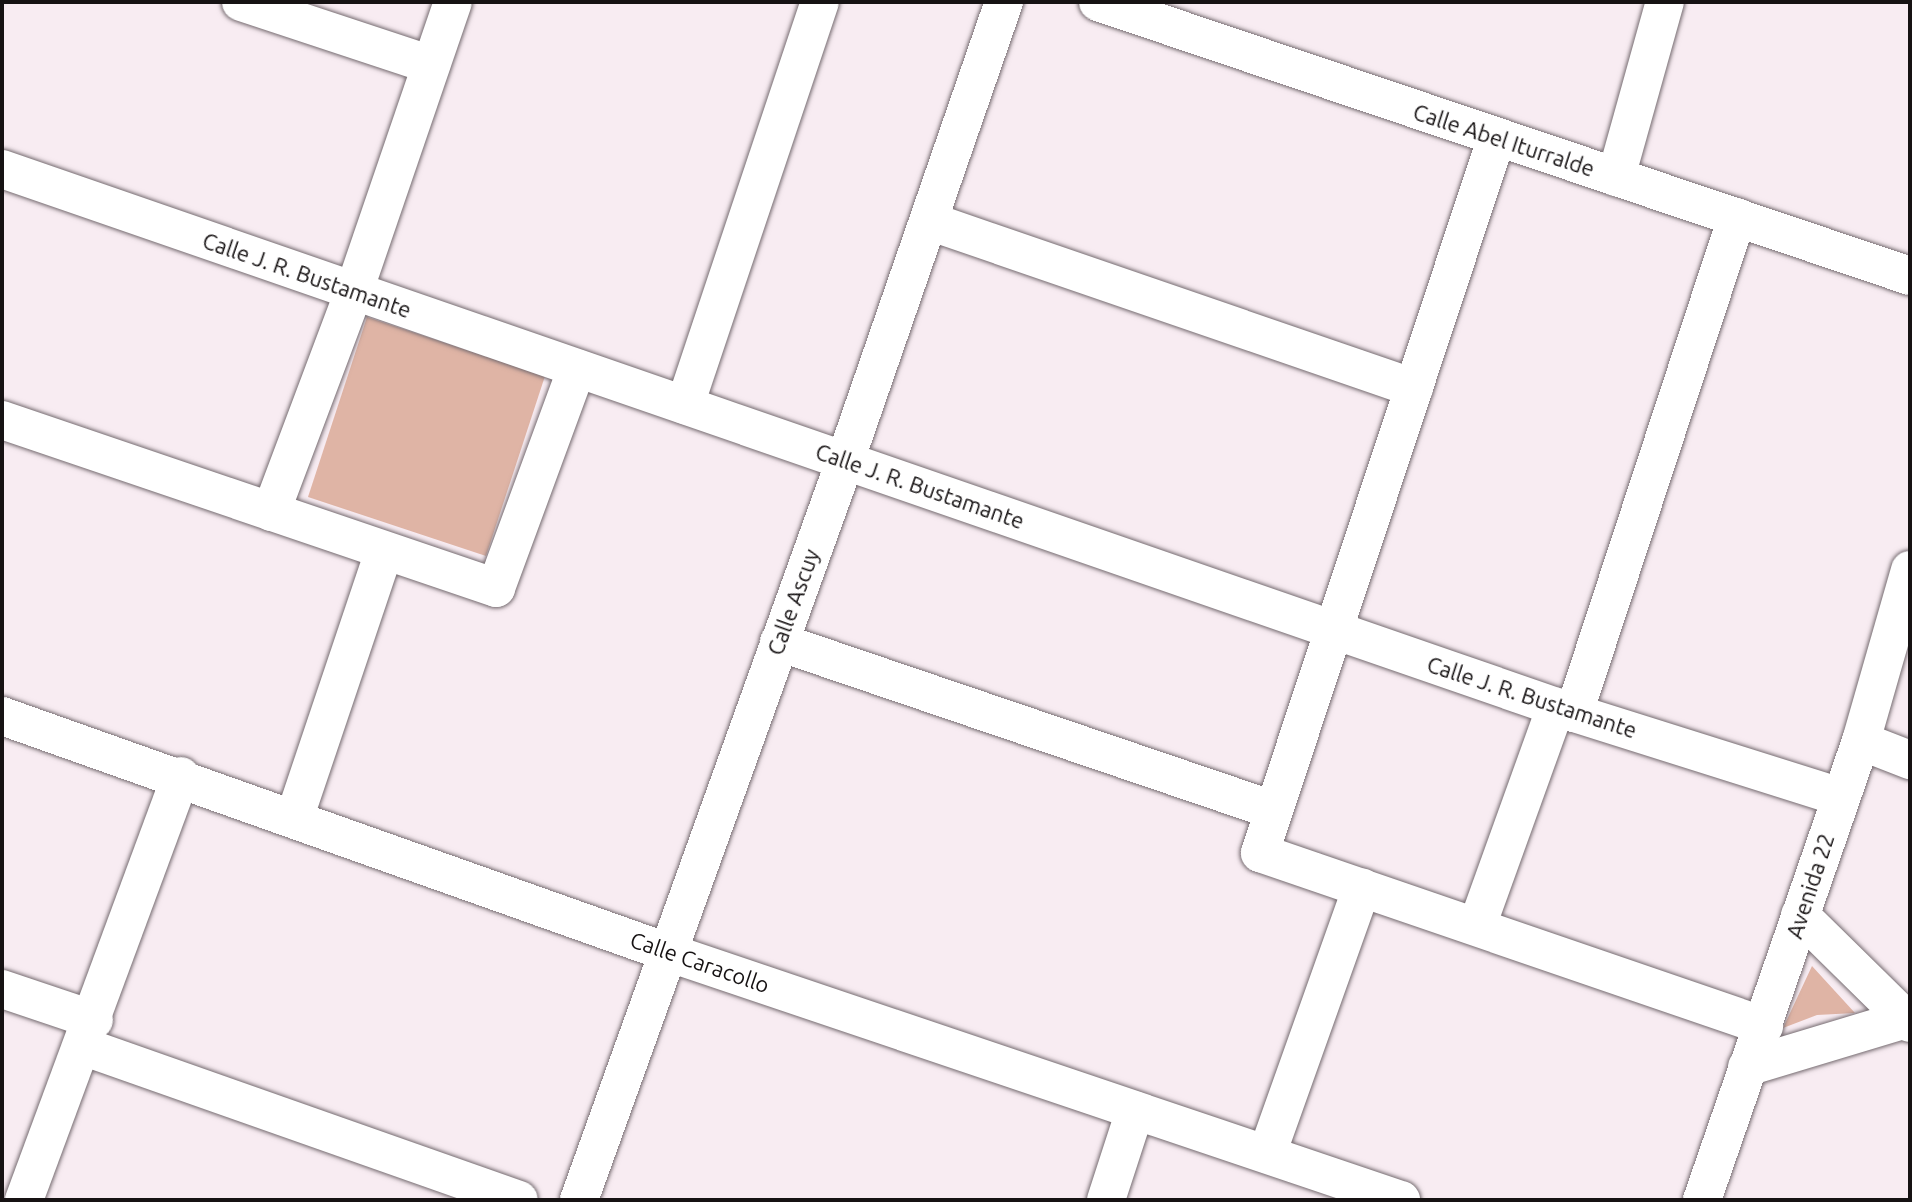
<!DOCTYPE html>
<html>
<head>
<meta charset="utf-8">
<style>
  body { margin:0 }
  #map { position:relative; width:1912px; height:1202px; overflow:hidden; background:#f8ecf2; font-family:Ubuntu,sans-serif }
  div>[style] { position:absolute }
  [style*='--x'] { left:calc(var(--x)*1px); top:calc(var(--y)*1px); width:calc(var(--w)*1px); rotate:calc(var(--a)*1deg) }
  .green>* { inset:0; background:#dfb4a5 }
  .roads { filter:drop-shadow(0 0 2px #756b70) drop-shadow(0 0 2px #756b70) }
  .minor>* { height:38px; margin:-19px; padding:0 19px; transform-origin:19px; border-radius:19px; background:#fff }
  span { translate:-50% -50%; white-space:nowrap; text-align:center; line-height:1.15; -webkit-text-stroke:7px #fff; paint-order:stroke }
  .street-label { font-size:22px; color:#161213 }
  .frame { position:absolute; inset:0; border:4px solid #161213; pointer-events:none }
</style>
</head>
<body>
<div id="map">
  <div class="green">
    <div style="clip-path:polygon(367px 317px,545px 376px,486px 556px,308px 497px)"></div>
    <div style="clip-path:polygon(1812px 966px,1855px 1013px,1817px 1015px,1783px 1028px)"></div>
  </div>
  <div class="roads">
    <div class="minor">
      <div style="--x:241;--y:2;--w:200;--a:18.3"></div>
      <div style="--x:1098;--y:2;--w:857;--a:18.65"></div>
      <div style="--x:1496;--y:139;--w:752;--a:108.29"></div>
      <div style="--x:1260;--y:853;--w:533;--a:18.94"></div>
      <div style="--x:2;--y:169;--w:1663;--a:19.09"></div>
      <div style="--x:1574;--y:713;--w:279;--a:17.5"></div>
      <div style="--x:1616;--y:177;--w:182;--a:-74.4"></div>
      <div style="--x:929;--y:221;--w:513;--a:19"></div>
      <div style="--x:685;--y:405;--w:425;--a:-71.5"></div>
      <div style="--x:2;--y:420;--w:522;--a:18.78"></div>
      <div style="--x:496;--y:588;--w:234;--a:-69.8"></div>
      <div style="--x:271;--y:512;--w:236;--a:-69.4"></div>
      <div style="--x:354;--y:291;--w:305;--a:-71.1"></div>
      <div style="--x:779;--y:642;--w:522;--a:18.78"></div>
      <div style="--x:1574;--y:713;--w:522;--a:-71.81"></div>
      <div style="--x:2;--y:716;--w:706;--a:19.54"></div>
      <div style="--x:667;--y:952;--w:775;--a:18.67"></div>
      <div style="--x:1861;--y:741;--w:53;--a:21.2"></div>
      <div style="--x:295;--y:816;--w:279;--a:-71.4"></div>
      <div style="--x:1800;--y:915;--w:154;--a:44.5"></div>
      <div style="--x:1477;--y:926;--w:233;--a:-70.2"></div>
      <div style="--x:2;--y:989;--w:97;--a:18.6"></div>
      <div style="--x:82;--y:1046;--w:463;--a:19.4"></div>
      <div style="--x:1747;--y:1067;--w:166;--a:-16.8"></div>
      <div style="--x:1267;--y:1154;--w:283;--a:-70.4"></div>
      <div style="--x:24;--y:1200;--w:452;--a:-69.7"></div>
      <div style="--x:579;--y:1200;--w:785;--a:-70.2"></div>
      <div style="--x:845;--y:461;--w:486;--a:-70.9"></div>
      <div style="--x:1106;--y:1200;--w:94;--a:-72"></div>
      <div style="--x:1702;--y:1200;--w:486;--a:-70.9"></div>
      <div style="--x:1861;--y:741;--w:178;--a:-74"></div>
    </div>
  </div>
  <div class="street-label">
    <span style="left:1504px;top:140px;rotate:18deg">Calle Abel Iturralde</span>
    <span style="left:307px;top:275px;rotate:19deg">Calle J. R. Bustamante</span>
    <span style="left:920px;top:486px;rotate:19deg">Calle J. R. Bustamante</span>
    <span style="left:793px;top:602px;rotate:-70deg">Calle Ascuy</span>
    <span style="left:1532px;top:697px;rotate:18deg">Calle J. R. Bustamante</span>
    <span style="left:1810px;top:886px;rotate:-72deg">Avenida 22</span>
    <span style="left:700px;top:962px;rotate:19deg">Calle Caracollo</span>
  </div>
  <div class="frame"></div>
</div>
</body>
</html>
